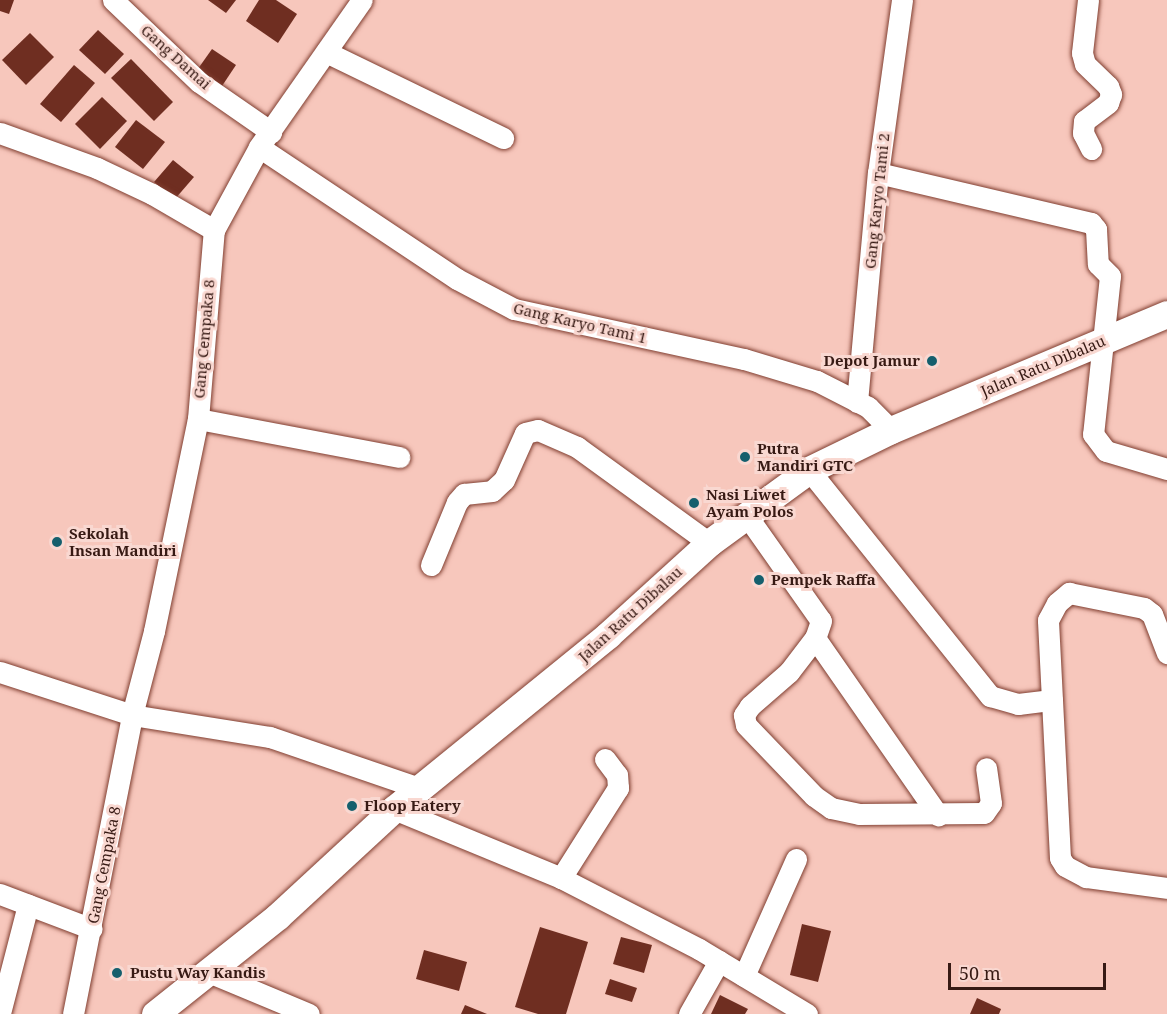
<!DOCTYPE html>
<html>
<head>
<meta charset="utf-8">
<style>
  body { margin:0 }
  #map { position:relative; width:1167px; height:1014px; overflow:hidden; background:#f7c7bc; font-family:"Noto Serif",serif }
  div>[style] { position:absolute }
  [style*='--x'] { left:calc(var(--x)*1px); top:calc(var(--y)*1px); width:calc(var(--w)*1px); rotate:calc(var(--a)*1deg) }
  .building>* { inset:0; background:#6f2e21 }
  .roads { filter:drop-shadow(0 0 2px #803e30) drop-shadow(0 0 2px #803e30) }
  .minor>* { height:21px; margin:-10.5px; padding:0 10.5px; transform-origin:10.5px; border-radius:10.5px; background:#fff }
  .major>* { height:27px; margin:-13.5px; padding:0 13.5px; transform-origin:13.5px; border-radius:13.5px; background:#fff }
  .dots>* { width:16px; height:16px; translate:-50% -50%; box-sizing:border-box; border:3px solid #f9d8d1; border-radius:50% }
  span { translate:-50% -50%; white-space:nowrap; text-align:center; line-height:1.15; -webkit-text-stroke:6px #f9d8d1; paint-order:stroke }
  .street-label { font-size:15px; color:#371a14 }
  .poi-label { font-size:15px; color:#371a14; font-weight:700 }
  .right { translate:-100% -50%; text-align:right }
  .left { translate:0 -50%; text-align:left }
  .scale { position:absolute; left:948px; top:963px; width:158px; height:27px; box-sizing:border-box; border:3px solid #371a14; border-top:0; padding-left:8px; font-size:18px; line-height:21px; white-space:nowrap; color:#371a14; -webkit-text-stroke:4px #f9d8d1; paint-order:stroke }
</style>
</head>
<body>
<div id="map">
  <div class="building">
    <div style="clip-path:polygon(0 0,14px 0,9px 14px,0 11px)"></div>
    <div style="clip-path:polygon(208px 0,236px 0,226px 13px)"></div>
    <div style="clip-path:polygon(259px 0,276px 0,297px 14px,278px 43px,246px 21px)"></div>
    <div style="clip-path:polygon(98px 30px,124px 54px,105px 74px,79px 50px)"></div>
    <div style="clip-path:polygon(30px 33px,54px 57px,26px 85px,2px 60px)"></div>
    <div style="clip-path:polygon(212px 49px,236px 65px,220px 89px,195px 73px)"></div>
    <div style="clip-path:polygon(131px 59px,173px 102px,154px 121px,111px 78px)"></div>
    <div style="clip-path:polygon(74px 65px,95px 83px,61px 122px,40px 104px)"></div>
    <div style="clip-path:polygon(102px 97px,127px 121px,100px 149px,75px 124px)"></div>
    <div style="clip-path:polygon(136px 120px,165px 142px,143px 169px,115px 147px)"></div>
    <div style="clip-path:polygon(173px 160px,194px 177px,175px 199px,154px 182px)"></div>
    <div style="clip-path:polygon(802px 924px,831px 931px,818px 982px,790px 975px)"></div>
    <div style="clip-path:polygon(540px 927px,588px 942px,566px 1014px,538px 1014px,515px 1007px)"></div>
    <div style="clip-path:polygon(621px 937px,652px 945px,644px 973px,613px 964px)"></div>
    <div style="clip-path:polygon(424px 950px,467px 962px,459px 991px,416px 979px)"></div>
    <div style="clip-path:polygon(610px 979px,637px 988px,632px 1002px,605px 994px)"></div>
    <div style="clip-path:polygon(720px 995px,748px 1009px,745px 1014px,711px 1014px)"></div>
    <div style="clip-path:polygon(977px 998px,1001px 1009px,999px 1014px,970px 1014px)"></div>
    <div style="clip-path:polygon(465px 1005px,487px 1014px,461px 1014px)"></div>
  </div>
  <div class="roads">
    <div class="minor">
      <div style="--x:113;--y:0;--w:119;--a:43.6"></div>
      <div style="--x:199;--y:82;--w:88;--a:34.8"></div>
      <div style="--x:1088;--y:0;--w:53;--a:96.5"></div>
      <div style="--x:1082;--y:53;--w:11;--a:75"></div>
      <div style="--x:1085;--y:64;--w:32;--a:44"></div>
      <div style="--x:1108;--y:86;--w:9;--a:69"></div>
      <div style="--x:1111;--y:94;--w:9;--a:108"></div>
      <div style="--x:1108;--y:103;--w:30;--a:143"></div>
      <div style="--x:1084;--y:121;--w:12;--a:95"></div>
      <div style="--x:1083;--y:133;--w:18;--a:63"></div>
      <div style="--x:326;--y:52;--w:197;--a:25.9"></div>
      <div style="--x:0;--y:133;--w:103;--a:19.8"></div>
      <div style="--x:97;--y:168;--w:61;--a:25.3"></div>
      <div style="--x:152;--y:194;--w:72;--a:30.1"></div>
      <div style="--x:259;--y:147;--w:238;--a:33.7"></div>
      <div style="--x:457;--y:279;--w:64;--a:27.8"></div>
      <div style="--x:514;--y:309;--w:235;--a:12.3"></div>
      <div style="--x:744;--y:359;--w:76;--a:16.8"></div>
      <div style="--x:817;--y:381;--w:57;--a:27"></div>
      <div style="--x:868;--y:407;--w:33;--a:45"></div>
      <div style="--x:878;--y:173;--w:219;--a:13.2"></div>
      <div style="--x:1091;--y:223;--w:8;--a:50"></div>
      <div style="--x:1096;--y:229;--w:35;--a:87"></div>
      <div style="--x:1098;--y:264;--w:17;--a:45"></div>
      <div style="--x:1110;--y:276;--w:159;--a:96.1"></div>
      <div style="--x:1093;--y:434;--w:21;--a:53"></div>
      <div style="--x:1106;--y:451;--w:64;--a:16.4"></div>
      <div style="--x:857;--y:402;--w:230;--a:-84.8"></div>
      <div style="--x:878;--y:173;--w:175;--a:-82.1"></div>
      <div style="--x:198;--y:419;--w:205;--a:10.7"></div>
      <div style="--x:809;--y:470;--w:290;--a:51.3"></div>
      <div style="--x:990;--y:696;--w:29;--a:16"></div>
      <div style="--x:1018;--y:704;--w:34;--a:-7"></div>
      <div style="--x:1052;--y:700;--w:158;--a:87.1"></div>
      <div style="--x:1060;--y:858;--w:9;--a:58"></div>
      <div style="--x:1065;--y:866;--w:24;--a:28"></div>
      <div style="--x:1086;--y:877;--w:82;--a:7.7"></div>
      <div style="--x:747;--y:516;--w:128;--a:54.8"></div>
      <div style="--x:821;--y:621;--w:18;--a:109"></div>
      <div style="--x:815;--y:638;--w:43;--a:127.4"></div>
      <div style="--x:789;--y:672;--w:52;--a:138.9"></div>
      <div style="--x:750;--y:706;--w:11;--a:124"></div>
      <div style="--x:744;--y:715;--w:10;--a:79"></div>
      <div style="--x:746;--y:725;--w:98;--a:46.2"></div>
      <div style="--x:814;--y:796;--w:21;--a:35"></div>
      <div style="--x:831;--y:808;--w:29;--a:12"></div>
      <div style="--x:859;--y:814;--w:125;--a:-0.5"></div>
      <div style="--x:984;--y:813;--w:12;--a:-55"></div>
      <div style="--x:991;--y:803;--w:35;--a:-98"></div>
      <div style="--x:431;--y:565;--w:68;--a:-67.6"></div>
      <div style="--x:457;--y:502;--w:11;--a:-49"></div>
      <div style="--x:464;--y:494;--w:28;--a:-6"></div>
      <div style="--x:492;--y:491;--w:16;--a:-43"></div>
      <div style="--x:504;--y:480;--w:51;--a:-65.9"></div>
      <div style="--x:525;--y:433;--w:13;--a:-13"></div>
      <div style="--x:538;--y:430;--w:43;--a:23.6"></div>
      <div style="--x:577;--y:447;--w:163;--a:36"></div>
      <div style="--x:815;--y:638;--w:216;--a:55.2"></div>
      <div style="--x:0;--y:672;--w:139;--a:18"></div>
      <div style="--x:132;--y:715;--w:140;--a:9.1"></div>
      <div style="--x:270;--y:737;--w:157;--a:18.9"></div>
      <div style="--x:1052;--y:700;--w:80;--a:-92.9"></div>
      <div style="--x:1048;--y:620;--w:19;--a:-62"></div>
      <div style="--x:1057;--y:603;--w:16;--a:-40"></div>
      <div style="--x:1069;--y:593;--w:76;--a:11.3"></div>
      <div style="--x:1144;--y:608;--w:10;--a:37"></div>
      <div style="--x:1152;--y:614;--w:42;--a:69"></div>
      <div style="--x:394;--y:809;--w:181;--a:22.4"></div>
      <div style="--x:561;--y:878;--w:155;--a:27.2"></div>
      <div style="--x:699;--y:949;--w:126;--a:31"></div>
      <div style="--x:561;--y:878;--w:107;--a:-57.7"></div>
      <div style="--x:618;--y:788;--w:13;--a:-94"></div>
      <div style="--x:617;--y:775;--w:20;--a:-127"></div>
      <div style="--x:0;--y:894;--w:98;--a:20.8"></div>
      <div style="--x:211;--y:973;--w:106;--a:22.7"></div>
      <div style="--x:744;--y:976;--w:128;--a:-66"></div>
      <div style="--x:0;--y:1013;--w:112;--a:-75.5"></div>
      <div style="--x:73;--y:1014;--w:305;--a:-78.8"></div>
      <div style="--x:132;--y:715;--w:87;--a:-75.3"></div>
      <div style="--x:154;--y:631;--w:217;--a:-78.3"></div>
      <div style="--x:198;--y:419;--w:190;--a:-85.2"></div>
      <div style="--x:214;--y:230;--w:94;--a:-61.5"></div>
      <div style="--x:259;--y:147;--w:179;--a:-55"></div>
      <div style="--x:689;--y:1014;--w:61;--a:-60.5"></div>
    </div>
    <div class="major">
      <div style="--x:155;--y:1014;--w:157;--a:-38.5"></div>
      <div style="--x:278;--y:916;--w:158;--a:-42.7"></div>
      <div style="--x:394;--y:809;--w:276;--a:-39.1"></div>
      <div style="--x:608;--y:635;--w:137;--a:-42.3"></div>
      <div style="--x:709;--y:543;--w:124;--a:-36.1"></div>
      <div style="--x:809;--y:470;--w:91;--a:-26"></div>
      <div style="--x:891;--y:430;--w:299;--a:-22.8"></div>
    </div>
  </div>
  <div class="dots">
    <div style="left:932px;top:361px;background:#155f6d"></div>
    <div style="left:745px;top:457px;background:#155f6d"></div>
    <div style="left:694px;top:503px;background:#155f6d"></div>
    <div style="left:57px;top:542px;background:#155f6d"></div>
    <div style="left:759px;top:580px;background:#155f6d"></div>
    <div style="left:352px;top:806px;background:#155f6d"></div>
    <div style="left:117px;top:973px;background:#155f6d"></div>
  </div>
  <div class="street-label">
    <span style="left:176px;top:57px;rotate:42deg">Gang Damai</span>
    <span style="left:877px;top:201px;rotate:-84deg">Gang Karyo Tami 2</span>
    <span style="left:580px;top:323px;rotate:13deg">Gang Karyo Tami 1</span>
    <span style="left:204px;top:339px;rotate:-85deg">Gang Cempaka 8</span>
    <span style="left:1043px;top:366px;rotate:-23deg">Jalan Ratu Dibalau</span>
    <span style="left:630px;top:614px;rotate:-42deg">Jalan Ratu Dibalau</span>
    <span style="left:104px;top:865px;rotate:-79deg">Gang Cempaka 8</span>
  </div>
  <div class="poi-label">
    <span class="right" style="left:920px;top:361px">Depot Jamur</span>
    <span class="left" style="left:757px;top:457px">Putra<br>Mandiri GTC</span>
    <span class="left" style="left:706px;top:503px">Nasi Liwet<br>Ayam Polos</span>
    <span class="left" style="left:69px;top:542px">Sekolah<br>Insan Mandiri</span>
    <span class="left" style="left:771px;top:580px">Pempek Raffa</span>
    <span class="left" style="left:364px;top:806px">Floop Eatery</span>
    <span class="left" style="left:130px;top:973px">Pustu Way Kandis</span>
  </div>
  <div class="scale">50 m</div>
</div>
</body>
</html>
